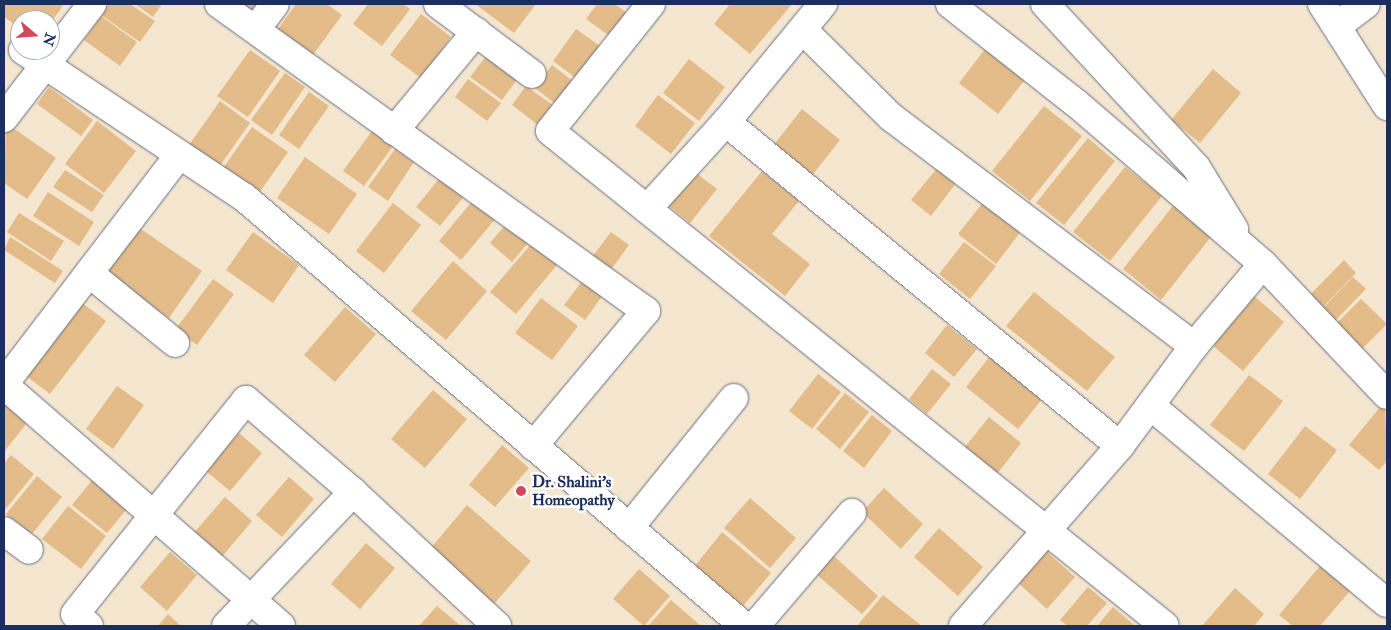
<!DOCTYPE html>
<html>
<head>
<meta charset="utf-8">
<style>
  body { margin:0 }
  #map { position:relative; width:1391px; height:630px; overflow:hidden; background:#f4e6cf; font-family:"IM FELL Double Pica",serif }
  div>[style] { position:absolute }
  [style*='--x'] { left:calc(var(--x)*1px); top:calc(var(--y)*1px); width:calc(var(--w)*1px); rotate:calc(var(--a)*1deg) }
  .building>* { inset:0; background:#e3bc89 }
  .roads { filter:drop-shadow(0 0 1px #676f86) drop-shadow(0 0 1px #676f86) }
  .street>* { height:28px; margin:-14px; padding:0 14px; transform-origin:14px; border-radius:14px; background:#fff }
  .dots>* { width:14px; height:14px; translate:-50% -50%; box-sizing:border-box; border:2px solid #fff; border-radius:50% }
  span { translate:-50% -50%; white-space:nowrap; text-align:center; line-height:1.15; -webkit-text-stroke:5px #fff; paint-order:stroke }
  .poi-label { font-size:16px; color:#1b2f5e; font-weight:700 }
  .left { translate:0 -50%; text-align:left }
  .frame { position:absolute; inset:0; border:5px solid #1b2f5e; pointer-events:none }
  .north { position:absolute; left:10px; top:10px; width:50px; height:50px; box-sizing:border-box; background:#fff; border:1px solid #a4acbf; border-radius:50%; rotate:108deg; font-size:14px; font-weight:700; line-height:20px; text-align:center; color:#1b2f5e }
  .north::after { content:''; display:block; margin:auto; width:18px; height:22px; background:#d1495b; clip-path:polygon(50% 0,100% 100%,50% 72%,0 100%) }
</style>
</head>
<body>
<div id="map">
  <div class="building">
    <div style="clip-path:polygon(4px 4px,64px 4px,50px 24px,50px 20px,20px 20px,20px 28px,4px 17px)"></div>
    <div style="clip-path:polygon(109px 4px,130px 4px,155px 21px,140px 42px,101px 15px)"></div>
    <div style="clip-path:polygon(135px 4px,162px 4px,153px 17px)"></div>
    <div style="clip-path:polygon(225px 4px,262px 4px,250px 21px)"></div>
    <div style="clip-path:polygon(296px 4px,327px 4px,342px 15px,313px 55px,278px 29px)"></div>
    <div style="clip-path:polygon(368px 4px,403px 4px,410px 9px,382px 46px,353px 24px)"></div>
    <div style="clip-path:polygon(475px 4px,536px 4px,514px 33px)"></div>
    <div style="clip-path:polygon(597px 4px,615px 4px,632px 17px,615px 40px,586px 19px)"></div>
    <div style="clip-path:polygon(730px 4px,792px 4px,750px 54px,714px 24px)"></div>
    <div style="clip-path:polygon(421px 14px,451px 37px,421px 78px,390px 55px)"></div>
    <div style="clip-path:polygon(101px 16px,137px 42px,120px 66px,84px 40px)"></div>
    <div style="clip-path:polygon(576px 29px,600px 46px,576px 78px,553px 61px)"></div>
    <div style="clip-path:polygon(988px 45px,1027px 77px,998px 114px,959px 83px)"></div>
    <div style="clip-path:polygon(250px 50px,280px 71px,248px 117px,217px 96px)"></div>
    <div style="clip-path:polygon(487px 55px,518px 78px,502px 100px,470px 77px)"></div>
    <div style="clip-path:polygon(689px 59px,725px 87px,699px 121px,663px 93px)"></div>
    <div style="clip-path:polygon(552px 65px,574px 82px,557px 105px,535px 88px)"></div>
    <div style="clip-path:polygon(1213px 69px,1241px 93px,1200px 143px,1171px 120px)"></div>
    <div style="clip-path:polygon(285px 73px,305px 87px,272px 135px,251px 120px)"></div>
    <div style="clip-path:polygon(468px 79px,501px 103px,487px 121px,455px 97px)"></div>
    <div style="clip-path:polygon(526px 86px,557px 108px,542px 128px,512px 105px)"></div>
    <div style="clip-path:polygon(49px 87px,93px 120px,81px 136px,37px 104px)"></div>
    <div style="clip-path:polygon(309px 92px,329px 106px,299px 149px,279px 135px)"></div>
    <div style="clip-path:polygon(658px 95px,695px 123px,671px 154px,635px 126px)"></div>
    <div style="clip-path:polygon(220px 101px,250px 123px,219px 167px,189px 145px)"></div>
    <div style="clip-path:polygon(1044px 106px,1082px 136px,1030px 201px,992px 171px)"></div>
    <div style="clip-path:polygon(802px 109px,840px 140px,810px 178px,772px 147px)"></div>
    <div style="clip-path:polygon(97px 121px,136px 151px,104px 193px,65px 164px)"></div>
    <div style="clip-path:polygon(6px 123px,56px 158px,27px 199px,4px 183px)"></div>
    <div style="clip-path:polygon(252px 127px,288px 152px,257px 196px,221px 171px)"></div>
    <div style="clip-path:polygon(372px 131px,393px 146px,364px 186px,343px 171px)"></div>
    <div style="clip-path:polygon(1088px 138px,1115px 161px,1064px 225px,1036px 203px)"></div>
    <div style="clip-path:polygon(395px 149px,414px 162px,388px 201px,368px 187px)"></div>
    <div style="clip-path:polygon(305px 157px,357px 194px,329px 234px,277px 198px)"></div>
    <div style="clip-path:polygon(938px 167px,957px 182px,931px 216px,911px 200px)"></div>
    <div style="clip-path:polygon(1125px 167px,1162px 196px,1110px 261px,1073px 232px)"></div>
    <div style="clip-path:polygon(65px 170px,104px 195px,92px 212px,53px 187px)"></div>
    <div style="clip-path:polygon(762px 171px,799px 201px,772px 234px,810px 264px,785px 296px,709px 236px)"></div>
    <div style="clip-path:polygon(696px 173px,717px 189px,690px 223px,669px 206px)"></div>
    <div style="clip-path:polygon(442px 175px,465px 195px,440px 226px,416px 207px)"></div>
    <div style="clip-path:polygon(48px 192px,94px 222px,79px 246px,33px 216px)"></div>
    <div style="clip-path:polygon(475px 198px,497px 217px,461px 260px,439px 241px)"></div>
    <div style="clip-path:polygon(985px 200px,1022px 230px,996px 264px,958px 234px)"></div>
    <div style="clip-path:polygon(1176px 202px,1214px 233px,1161px 300px,1123px 269px)"></div>
    <div style="clip-path:polygon(393px 203px,421px 225px,384px 273px,356px 251px)"></div>
    <div style="clip-path:polygon(19px 213px,64px 241px,51px 261px,7px 232px)"></div>
    <div style="clip-path:polygon(511px 218px,533px 237px,512px 262px,490px 243px)"></div>
    <div style="clip-path:polygon(135px 225px,202px 271px,169px 318px,103px 273px)"></div>
    <div style="clip-path:polygon(253px 232px,299px 265px,273px 303px,226px 270px)"></div>
    <div style="clip-path:polygon(611px 232px,629px 245px,610px 271px,592px 257px)"></div>
    <div style="clip-path:polygon(10px 237px,63px 271px,55px 283px,4px 250px)"></div>
    <div style="clip-path:polygon(964px 242px,996px 266px,970px 299px,939px 274px)"></div>
    <div style="clip-path:polygon(532px 243px,557px 265px,516px 314px,490px 292px)"></div>
    <div style="clip-path:polygon(1344px 260px,1356px 273px,1316px 314px,1303px 302px)"></div>
    <div style="clip-path:polygon(453px 261px,487px 291px,446px 340px,411px 311px)"></div>
    <div style="clip-path:polygon(1353px 277px,1366px 289px,1325px 331px,1313px 318px)"></div>
    <div style="clip-path:polygon(213px 279px,234px 294px,197px 345px,175px 330px)"></div>
    <div style="clip-path:polygon(582px 281px,602px 296px,585px 320px,564px 305px)"></div>
    <div style="clip-path:polygon(1034px 292px,1115px 357px,1087px 391px,1006px 326px)"></div>
    <div style="clip-path:polygon(1254px 296px,1284px 322px,1243px 371px,1213px 346px)"></div>
    <div style="clip-path:polygon(541px 298px,578px 326px,552px 360px,515px 333px)"></div>
    <div style="clip-path:polygon(77px 299px,106px 321px,50px 394px,21px 372px)"></div>
    <div style="clip-path:polygon(1361px 299px,1387px 324px,1359px 352px,1333px 327px)"></div>
    <div style="clip-path:polygon(345px 307px,376px 334px,335px 382px,304px 355px)"></div>
    <div style="clip-path:polygon(947px 325px,977px 349px,954px 377px,925px 353px)"></div>
    <div style="clip-path:polygon(990px 356px,1043px 398px,1018px 429px,966px 387px)"></div>
    <div style="clip-path:polygon(932px 369px,951px 384px,927px 414px,909px 399px)"></div>
    <div style="clip-path:polygon(818px 374px,841px 392px,812px 429px,789px 411px)"></div>
    <div style="clip-path:polygon(1249px 375px,1283px 401px,1244px 451px,1210px 425px)"></div>
    <div style="clip-path:polygon(117px 386px,144px 405px,113px 449px,86px 429px)"></div>
    <div style="clip-path:polygon(433px 390px,467px 419px,425px 468px,391px 439px)"></div>
    <div style="clip-path:polygon(845px 393px,869px 412px,840px 449px,816px 429px)"></div>
    <div style="clip-path:polygon(4px 399px,34px 414px,4px 452px)"></div>
    <div style="clip-path:polygon(1385px 401px,1387px 461px,1379px 470px,1349px 445px)"></div>
    <div style="clip-path:polygon(872px 415px,892px 431px,864px 468px,843px 451px)"></div>
    <div style="clip-path:polygon(989px 417px,1021px 443px,997px 474px,964px 448px)"></div>
    <div style="clip-path:polygon(1305px 426px,1337px 450px,1300px 499px,1268px 474px)"></div>
    <div style="clip-path:polygon(239px 433px,262px 453px,230px 491px,206px 471px)"></div>
    <div style="clip-path:polygon(502px 445px,529px 468px,495px 507px,469px 485px)"></div>
    <div style="clip-path:polygon(11px 455px,34px 474px,4px 511px,4px 463px)"></div>
    <div style="clip-path:polygon(97px 474px,132px 503px,107px 533px,72px 505px)"></div>
    <div style="clip-path:polygon(37px 476px,62px 497px,32px 534px,6px 514px)"></div>
    <div style="clip-path:polygon(289px 477px,314px 499px,282px 537px,256px 515px)"></div>
    <div style="clip-path:polygon(884px 488px,923px 524px,901px 549px,862px 512px)"></div>
    <div style="clip-path:polygon(225px 497px,252px 521px,220px 559px,192px 535px)"></div>
    <div style="clip-path:polygon(750px 498px,796px 538px,770px 568px,724px 528px)"></div>
    <div style="clip-path:polygon(467px 505px,531px 561px,494px 604px,430px 549px)"></div>
    <div style="clip-path:polygon(68px 506px,106px 536px,81px 569px,42px 539px)"></div>
    <div style="clip-path:polygon(939px 528px,983px 567px,958px 596px,914px 557px)"></div>
    <div style="clip-path:polygon(722px 532px,771px 573px,743px 606px,695px 566px)"></div>
    <div style="clip-path:polygon(366px 543px,395px 568px,360px 609px,331px 584px)"></div>
    <div style="clip-path:polygon(826px 549px,878px 596px,862px 614px,809px 568px)"></div>
    <div style="clip-path:polygon(1045px 550px,1075px 577px,1047px 609px,1017px 582px)"></div>
    <div style="clip-path:polygon(170px 552px,197px 575px,167px 611px,140px 587px)"></div>
    <div style="clip-path:polygon(1320px 566px,1350px 591px,1320px 626px,1293px 626px,1279px 615px)"></div>
    <div style="clip-path:polygon(639px 569px,670px 596px,644px 626px,613px 599px)"></div>
    <div style="clip-path:polygon(1088px 587px,1107px 603px,1087px 626px,1068px 626px,1060px 620px)"></div>
    <div style="clip-path:polygon(1235px 588px,1264px 614px,1254px 626px,1202px 626px)"></div>
    <div style="clip-path:polygon(883px 595px,922px 626px,857px 626px)"></div>
    <div style="clip-path:polygon(671px 600px,701px 626px,649px 625px)"></div>
    <div style="clip-path:polygon(437px 606px,461px 626px,419px 626px)"></div>
    <div style="clip-path:polygon(1113px 607px,1135px 626px,1097px 626px)"></div>
    <div style="clip-path:polygon(168px 614px,181px 626px,158px 626px)"></div>
  </div>
  <div class="roads">
    <div class="street">
      <div style="--x:219;--y:4;--w:526;--a:35.71"></div>
      <div style="--x:646;--y:311;--w:176;--a:129.9"></div>
      <div style="--x:438;--y:4;--w:117;--a:36.7"></div>
      <div style="--x:651;--y:4;--w:162;--a:128.5"></div>
      <div style="--x:550;--y:131;--w:789;--a:38.83"></div>
      <div style="--x:950;--y:4;--w:160;--a:38.2"></div>
      <div style="--x:1076;--y:103;--w:247;--a:40.7"></div>
      <div style="--x:1045;--y:4;--w:222;--a:47.2"></div>
      <div style="--x:1196;--y:167;--w:73;--a:58.5"></div>
      <div style="--x:1322;--y:4;--w:121;--a:57.5"></div>
      <div style="--x:1337;--y:26;--w:36;--a:-37"></div>
      <div style="--x:256;--y:29;--w:31;--a:-53"></div>
      <div style="--x:803;--y:30;--w:124;--a:44.7"></div>
      <div style="--x:891;--y:117;--w:380;--a:37.1"></div>
      <div style="--x:23;--y:50;--w:267;--a:33.7"></div>
      <div style="--x:245;--y:198;--w:657;--a:40.62"></div>
      <div style="--x:4;--y:118;--w:144;--a:-52.3"></div>
      <div style="--x:726;--y:122;--w:510;--a:39.43"></div>
      <div style="--x:394;--y:131;--w:129;--a:-50.4"></div>
      <div style="--x:647;--y:209;--w:118;--a:-47.8"></div>
      <div style="--x:726;--y:122;--w:153;--a:-50.6"></div>
      <div style="--x:89;--y:273;--w:111;--a:39.1"></div>
      <div style="--x:4;--y:384;--w:288;--a:-52.6"></div>
      <div style="--x:4;--y:385;--w:367;--a:41"></div>
      <div style="--x:1151;--y:406;--w:307;--a:39.9"></div>
      <div style="--x:629;--y:528;--w:167;--a:-51.1"></div>
      <div style="--x:4;--y:531;--w:31;--a:37"></div>
      <div style="--x:89;--y:626;--w:18;--a:-139"></div>
      <div style="--x:75;--y:614;--w:274;--a:-51.4"></div>
      <div style="--x:246;--y:400;--w:141;--a:40.7"></div>
      <div style="--x:353;--y:492;--w:197;--a:42.9"></div>
      <div style="--x:226;--y:626;--w:185;--a:-46.5"></div>
      <div style="--x:755;--y:626;--w:149;--a:-49.4"></div>
      <div style="--x:963;--y:626;--w:239;--a:-48.9"></div>
      <div style="--x:1120;--y:446;--w:124;--a:-53.5"></div>
      <div style="--x:1194;--y:346;--w:107;--a:-49.9"></div>
      <div style="--x:1263;--y:264;--w:180;--a:46.6"></div>
    </div>
  </div>
  <div class="dots">
    <div style="left:521px;top:491px;background:#d1495b"></div>
  </div>
  <div class="poi-label">
    <span class="left" style="left:532px;top:491px">Dr. Shalini's<br>Homeopathy</span>
  </div>
  <div class="frame"></div>
  <div class="north">N</div>
</div>
</body>
</html>
